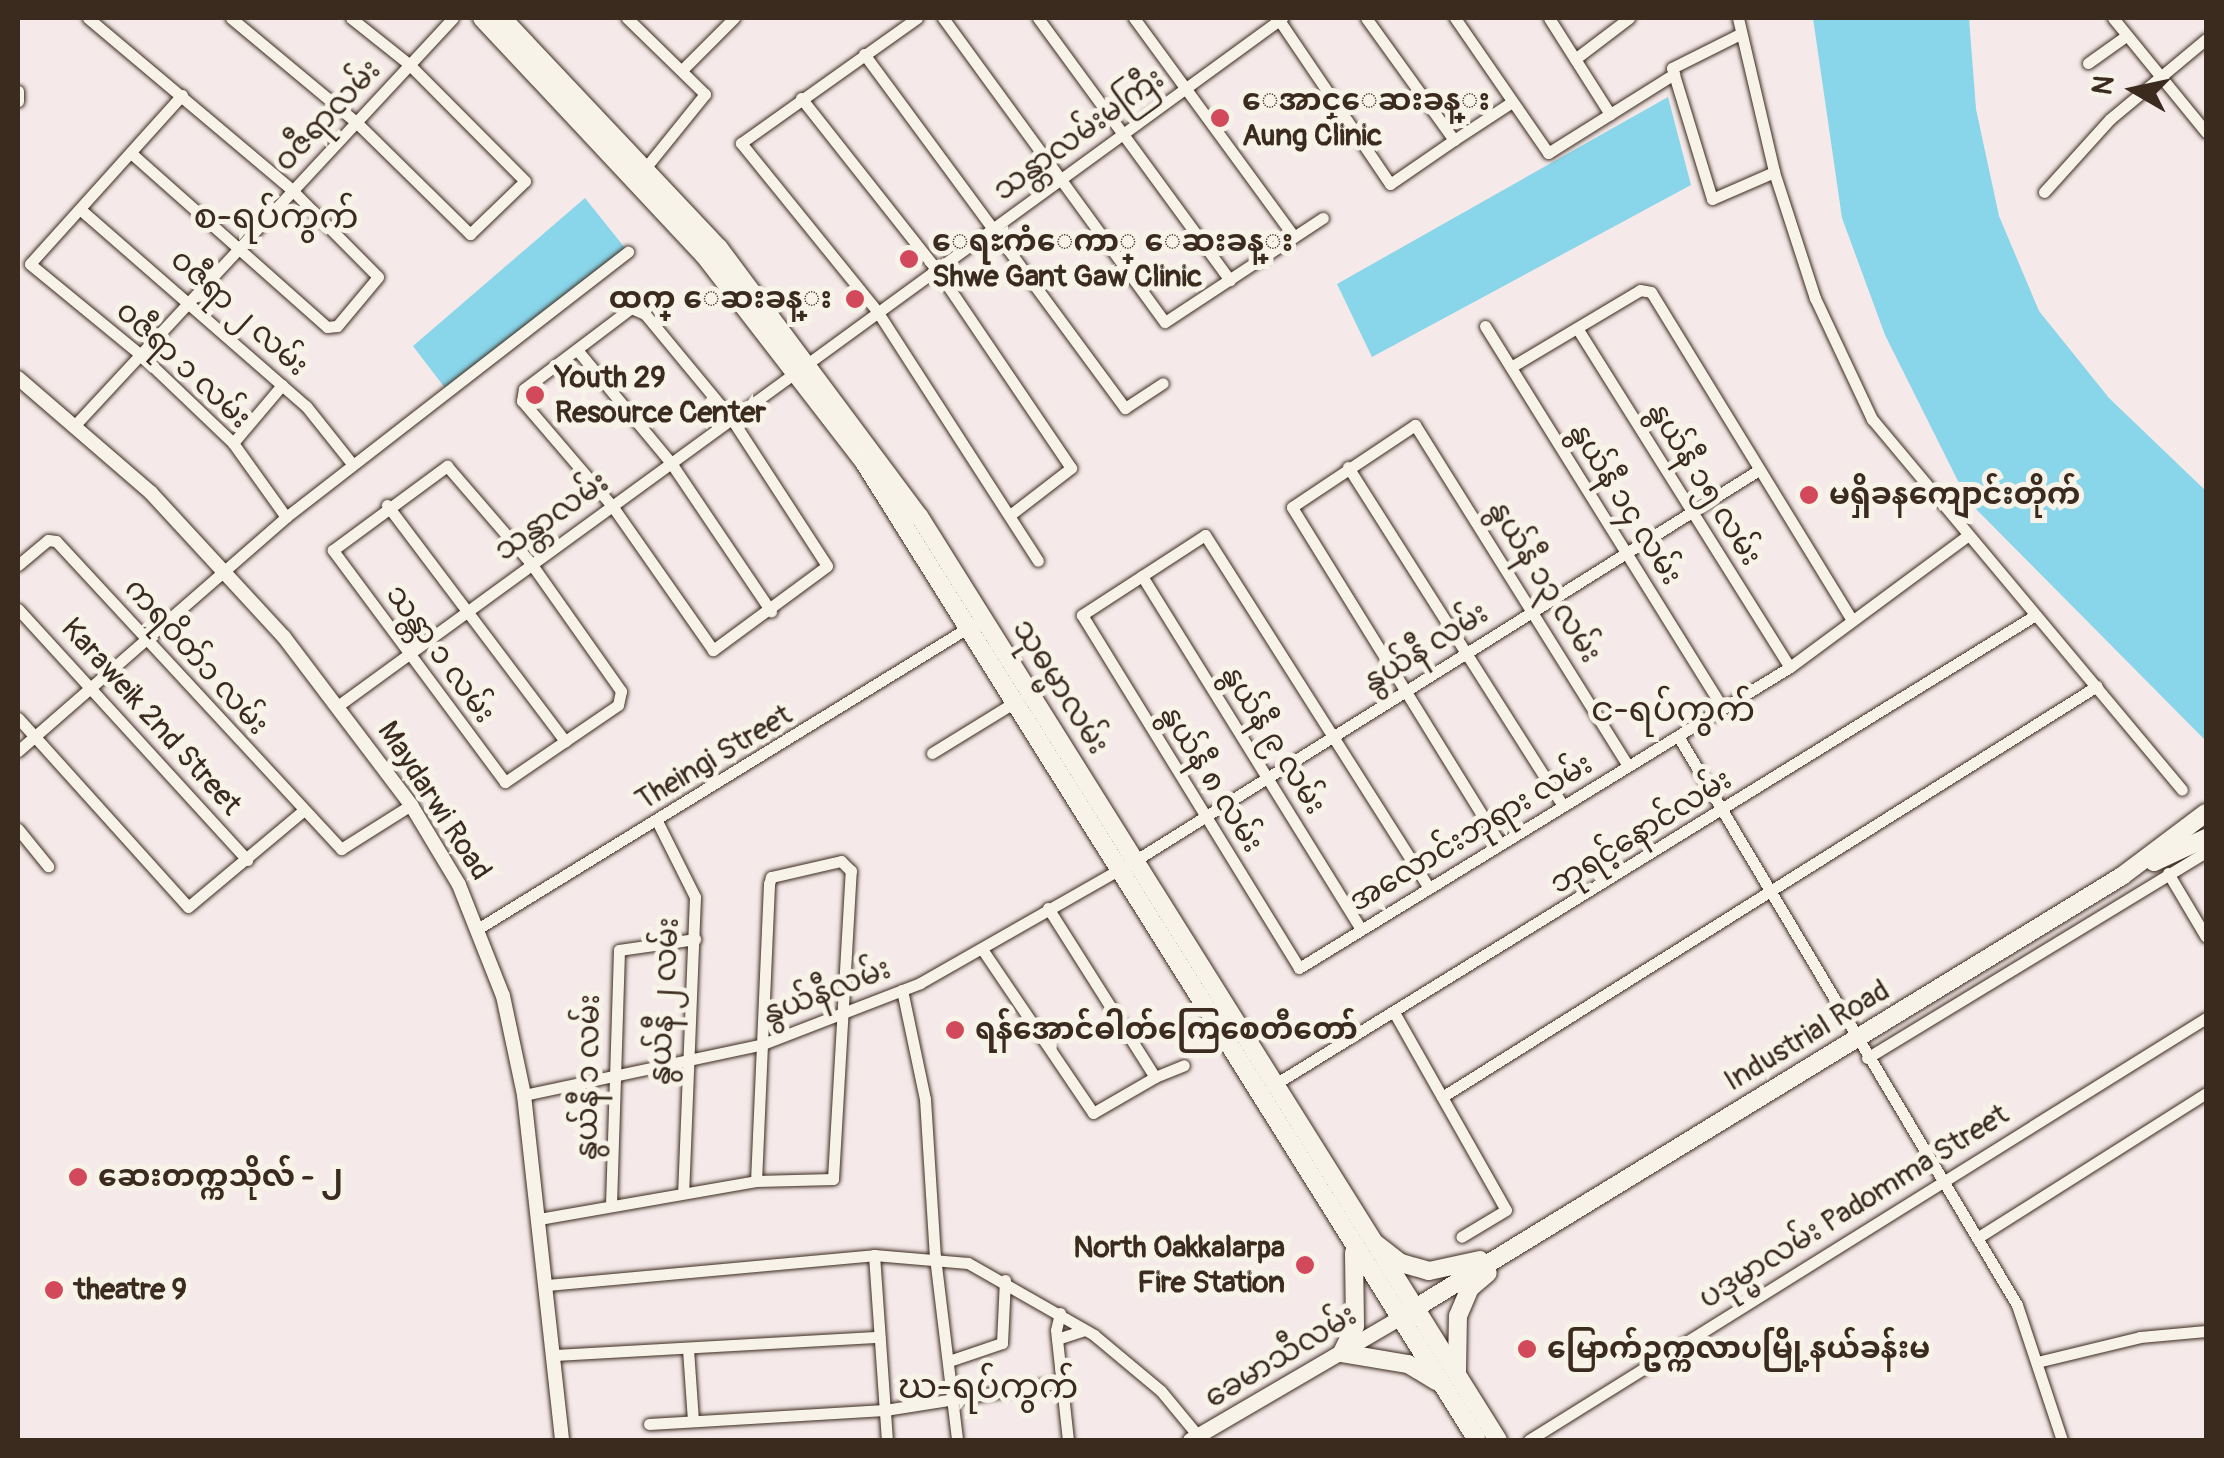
<!DOCTYPE html>
<html>
<head>
<meta charset="utf-8">
<style>
  body { margin:0 }
  #map { position:relative; width:2224px; height:1458px; overflow:hidden; background:#f5eae9; font-family:Pangolin,"Noto Sans Myanmar",sans-serif }
  div>[style] { position:absolute }
  [style*='--x'] { left:calc(var(--x)*1px); top:calc(var(--y)*1px); width:calc(var(--w)*1px); rotate:calc(var(--a)*1deg) }
  .water>* { inset:0; background:#89d5e9 }
  .roads { filter:drop-shadow(0 0 2px #3b2a1e) drop-shadow(0 0 2px #3b2a1e) }
  .minor>* { height:11px; margin:-5.5px; padding:0 5.5px; transform-origin:5.5px; border-radius:5.5px; background:#f7f3e8 }
  .tertiary>* { height:14px; margin:-7px; padding:0 7px; transform-origin:7px; border-radius:7px; background:#f7f3e8 }
  .secondary>* { height:15px; margin:-7.5px; padding:0 7.5px; transform-origin:7.5px; border-radius:7.5px; background:#f7f3e8 }
  .primary>* { height:18px; margin:-9px; padding:0 9px; transform-origin:9px; border-radius:9px; background:#f7f3e8 }
  .dots>* { width:28px; height:28px; translate:-50% -50%; box-sizing:border-box; border:5px solid #f7f3e8; border-radius:50% }
  span { translate:-50% -50%; white-space:nowrap; text-align:center; line-height:1.15; -webkit-text-stroke:10px #f7f3e8; paint-order:stroke }
  .poi-label { font-size:30px; color:#3b2a1e; font-weight:700 }
  .left { translate:0 -50%; text-align:left }
  .right { translate:-100% -50%; text-align:right }
  .street-label { font-size:30px; color:#3b2a1e }
  .quarter-label { font-size:35px; color:#3b2a1e }
  .frame { position:absolute; inset:0; border:20px solid #3b2a1e; pointer-events:none }
  .north { position:absolute; left:2084px; top:40px; width:100px; height:100px; -webkit-text-stroke:8px #f7f3e8; paint-order:stroke; rotate:279deg; font-size:28px; font-weight:700; line-height:40px; text-align:center; color:#3b2a1e }
  .north::after { content:''; display:block; margin:auto; width:35px; height:45px; background:#3b2a1e; clip-path:polygon(50% 0,100% 100%,50% 72%,0 100%) }
</style>
</head>
<body>
<div id="map">
  <div class="water">
    <div style="clip-path:polygon(1813px 18px,1969px 18px,1976px 109px,1999px 216px,2039px 311px,2109px 398px,2206px 491px,2206px 741px,1968px 501px,1885px 335px,1842px 218px)"></div>
    <div style="clip-path:polygon(1668px 97px,1691px 185px,1372px 357px,1337px 284px)"></div>
    <div style="clip-path:polygon(585px 198px,625px 248px,445px 388px,413px 346px)"></div>
  </div>
  <div class="roads">
    <div class="minor">
      <div style="--x:88;--y:18;--w:267;--a:40.1"></div>
      <div style="--x:292;--y:190;--w:122;--a:45.3"></div>
      <div style="--x:378;--y:277;--w:64;--a:129.9"></div>
      <div style="--x:337;--y:326;--w:10;--a:174"></div>
      <div style="--x:327;--y:327;--w:262;--a:-138.4"></div>
      <div style="--x:231;--y:18;--w:163;--a:39.8"></div>
      <div style="--x:356;--y:122;--w:160;--a:44.5"></div>
      <div style="--x:470;--y:234;--w:76;--a:-43.9"></div>
      <div style="--x:525;--y:181;--w:163;--a:-134.8"></div>
      <div style="--x:410;--y:65;--w:75;--a:-141.5"></div>
      <div style="--x:627;--y:18;--w:109;--a:44.3"></div>
      <div style="--x:705;--y:94;--w:92;--a:128.9"></div>
      <div style="--x:917;--y:18;--w:216;--a:144.6"></div>
      <div style="--x:741;--y:143;--w:216;--a:51"></div>
      <div style="--x:877;--y:311;--w:297;--a:57.2"></div>
      <div style="--x:943;--y:18;--w:376;--a:53.9"></div>
      <div style="--x:1165;--y:322;--w:189;--a:-33.4"></div>
      <div style="--x:1038;--y:18;--w:325;--a:53.8"></div>
      <div style="--x:1134;--y:18;--w:271;--a:53.8"></div>
      <div style="--x:1455;--y:18;--w:164;--a:55.4"></div>
      <div style="--x:1548;--y:153;--w:149;--a:-32.1"></div>
      <div style="--x:1549;--y:18;--w:114;--a:57.6"></div>
      <div style="--x:1738;--y:18;--w:158;--a:76.8"></div>
      <div style="--x:1774;--y:172;--w:133;--a:72"></div>
      <div style="--x:1815;--y:298;--w:134;--a:64.8"></div>
      <div style="--x:1872;--y:419;--w:483;--a:50.1"></div>
      <div style="--x:2113;--y:18;--w:147;--a:50.8"></div>
      <div style="--x:1279;--y:20;--w:198;--a:55.9"></div>
      <div style="--x:1390;--y:184;--w:78;--a:-34.5"></div>
      <div style="--x:1454;--y:140;--w:150;--a:-125.8"></div>
      <div style="--x:1740;--y:34;--w:76;--a:153.4"></div>
      <div style="--x:1672;--y:68;--w:137;--a:73"></div>
      <div style="--x:1712;--y:199;--w:68;--a:-23.5"></div>
      <div style="--x:864;--y:54;--w:440;--a:53.6"></div>
      <div style="--x:1125;--y:408;--w:45;--a:-33.3"></div>
      <div style="--x:1575;--y:59;--w:68;--a:-37.2"></div>
      <div style="--x:2088;--y:63;--w:47;--a:-35.4"></div>
      <div style="--x:682;--y:70;--w:74;--a:-45"></div>
      <div style="--x:18;--y:91;--w:10;--a:90"></div>
      <div style="--x:182;--y:95;--w:227;--a:132"></div>
      <div style="--x:30;--y:264;--w:145;--a:39.4"></div>
      <div style="--x:142;--y:356;--w:126;--a:43.7"></div>
      <div style="--x:233;--y:443;--w:91;--a:54.4"></div>
      <div style="--x:801;--y:98;--w:219;--a:51.7"></div>
      <div style="--x:937;--y:270;--w:239;--a:55.9"></div>
      <div style="--x:1071;--y:468;--w:77;--a:142.4"></div>
      <div style="--x:1454;--y:140;--w:69;--a:-33.2"></div>
      <div style="--x:2044;--y:192;--w:98;--a:-47.9"></div>
      <div style="--x:2110;--y:119;--w:125;--a:-39.8"></div>
      <div style="--x:81;--y:210;--w:298;--a:41.1"></div>
      <div style="--x:306;--y:406;--w:75;--a:51.5"></div>
      <div style="--x:631;--y:308;--w:15;--a:23"></div>
      <div style="--x:645;--y:314;--w:135;--a:50.4"></div>
      <div style="--x:731;--y:418;--w:176;--a:57"></div>
      <div style="--x:827;--y:566;--w:142;--a:143.6"></div>
      <div style="--x:713;--y:650;--w:174;--a:-125"></div>
      <div style="--x:613;--y:507;--w:140;--a:-130.6"></div>
      <div style="--x:522;--y:401;--w:12;--a:-81"></div>
      <div style="--x:524;--y:389;--w:134;--a:-37.1"></div>
      <div style="--x:1485;--y:326;--w:450;--a:58.1"></div>
      <div style="--x:1577;--y:328;--w:400;--a:57.9"></div>
      <div style="--x:578;--y:351;--w:146;--a:50.3"></div>
      <div style="--x:671;--y:463;--w:179;--a:56"></div>
      <div style="--x:1511;--y:367;--w:150;--a:-30.8"></div>
      <div style="--x:1640;--y:290;--w:11;--a:10"></div>
      <div style="--x:1651;--y:292;--w:385;--a:58.5"></div>
      <div style="--x:75;--y:425;--w:555;--a:-47.12"></div>
      <div style="--x:233;--y:443;--w:76;--a:-49.8"></div>
      <div style="--x:447;--y:466;--w:127;--a:49.2"></div>
      <div style="--x:530;--y:562;--w:158;--a:54.8"></div>
      <div style="--x:621;--y:691;--w:14;--a:102"></div>
      <div style="--x:618;--y:705;--w:137;--a:145.7"></div>
      <div style="--x:505;--y:782;--w:289;--a:-126.6"></div>
      <div style="--x:333;--y:550;--w:142;--a:-36.4"></div>
      <div style="--x:1348;--y:467;--w:401;--a:57.6"></div>
      <div style="--x:387;--y:505;--w:296;--a:53"></div>
      <div style="--x:18;--y:565;--w:39;--a:-40"></div>
      <div style="--x:48;--y:540;--w:8;--a:7"></div>
      <div style="--x:56;--y:541;--w:420;--a:47.2"></div>
      <div style="--x:341;--y:849;--w:83;--a:-32.2"></div>
      <div style="--x:1142;--y:576;--w:415;--a:58.2"></div>
      <div style="--x:18;--y:609;--w:340;--a:47.6"></div>
      <div style="--x:339;--y:705;--w:1167;--a:-36.07"></div>
      <div style="--x:18;--y:718;--w:254;--a:48"></div>
      <div style="--x:188;--y:907;--w:150;--a:-39.9"></div>
      <div style="--x:1678;--y:736;--w:662;--a:59.21"></div>
      <div style="--x:2017;--y:1305;--w:142;--a:71.6"></div>
      <div style="--x:18;--y:751;--w:356;--a:-41.1"></div>
      <div style="--x:286;--y:517;--w:433;--a:-37.8"></div>
      <div style="--x:932;--y:753;--w:101;--a:-31.6"></div>
      <div style="--x:657;--y:821;--w:85;--a:63.4"></div>
      <div style="--x:695;--y:897;--w:295;--a:92.3"></div>
      <div style="--x:18;--y:829;--w:48;--a:51"></div>
      <div style="--x:1500;--y:844;--w:396;--a:-121.7"></div>
      <div style="--x:1292;--y:507;--w:148;--a:-33.7"></div>
      <div style="--x:1415;--y:425;--w:402;--a:58"></div>
      <div style="--x:2168;--y:873;--w:74;--a:59.3"></div>
      <div style="--x:1429;--y:888;--w:418;--a:-122.4"></div>
      <div style="--x:1205;--y:535;--w:147;--a:147"></div>
      <div style="--x:1082;--y:615;--w:414;--a:58.4"></div>
      <div style="--x:1299;--y:968;--w:576;--a:-31.51"></div>
      <div style="--x:1790;--y:667;--w:219;--a:-36.5"></div>
      <div style="--x:1048;--y:908;--w:200;--a:57.7"></div>
      <div style="--x:1155;--y:1077;--w:31;--a:-22"></div>
      <div style="--x:479;--y:928;--w:581;--a:-31.56"></div>
      <div style="--x:982;--y:949;--w:198;--a:55.9"></div>
      <div style="--x:1093;--y:1113;--w:72;--a:-30.1"></div>
      <div style="--x:902;--y:990;--w:111;--a:78.1"></div>
      <div style="--x:925;--y:1099;--w:158;--a:86.4"></div>
      <div style="--x:935;--y:1257;--w:184;--a:83.1"></div>
      <div style="--x:1395;--y:1014;--w:225;--a:60.5"></div>
      <div style="--x:1506;--y:1210;--w:52;--a:149"></div>
      <div style="--x:1867;--y:1058;--w:397;--a:-31.3"></div>
      <div style="--x:1272;--y:1086;--w:895;--a:-31.67"></div>
      <div style="--x:524;--y:1095;--w:244;--a:-12"></div>
      <div style="--x:763;--y:1044;--w:168;--a:-21.2"></div>
      <div style="--x:920;--y:983;--w:249;--a:-29.7"></div>
      <div style="--x:1136;--y:860;--w:733;--a:-32.06"></div>
      <div style="--x:1442;--y:1097;--w:773;--a:-32.11"></div>
      <div style="--x:611;--y:1205;--w:255;--a:-88.2"></div>
      <div style="--x:619;--y:950;--w:77;--a:-8.2"></div>
      <div style="--x:539;--y:1219;--w:220;--a:-9.9"></div>
      <div style="--x:756;--y:1181;--w:77;--a:-1.5"></div>
      <div style="--x:833;--y:1179;--w:309;--a:-86.7"></div>
      <div style="--x:851;--y:871;--w:14;--a:-135"></div>
      <div style="--x:841;--y:861;--w:72;--a:167.1"></div>
      <div style="--x:771;--y:877;--w:7;--a:106"></div>
      <div style="--x:769;--y:884;--w:297;--a:92.5"></div>
      <div style="--x:1977;--y:1238;--w:271;--a:-32.3"></div>
      <div style="--x:874;--y:1255;--w:185;--a:86"></div>
      <div style="--x:547;--y:1285;--w:328;--a:-5.2"></div>
      <div style="--x:874;--y:1255;--w:94;--a:4.9"></div>
      <div style="--x:968;--y:1263;--w:145;--a:29.7"></div>
      <div style="--x:1094;--y:1335;--w:87;--a:39.9"></div>
      <div style="--x:1161;--y:1391;--w:60;--a:50.4"></div>
      <div style="--x:1060;--y:1313;--w:17;--a:103"></div>
      <div style="--x:1056;--y:1330;--w:111;--a:83.8"></div>
      <div style="--x:1057;--y:1339;--w:29;--a:-18"></div>
      <div style="--x:688;--y:1349;--w:72;--a:86"></div>
      <div style="--x:555;--y:1355;--w:325;--a:-3.2"></div>
      <div style="--x:949;--y:1361;--w:56;--a:-18.8"></div>
      <div style="--x:1002;--y:1343;--w:63;--a:-87.3"></div>
      <div style="--x:2037;--y:1362;--w:106;--a:-13.6"></div>
      <div style="--x:2140;--y:1337;--w:66;--a:-5.2"></div>
      <div style="--x:649;--y:1424;--w:236;--a:-3.4"></div>
      <div style="--x:885;--y:1410;--w:179;--a:-9"></div>
      <div style="--x:1529;--y:1440;--w:798;--a:-31.94"></div>
    </div>
    <div class="tertiary">
      <div style="--x:18;--y:378;--w:176;--a:40.8"></div>
      <div style="--x:151;--y:493;--w:196;--a:47.3"></div>
      <div style="--x:284;--y:637;--w:211;--a:52.9"></div>
      <div style="--x:411;--y:805;--w:93;--a:59"></div>
      <div style="--x:459;--y:885;--w:119;--a:68.4"></div>
      <div style="--x:503;--y:996;--w:101;--a:78"></div>
      <div style="--x:524;--y:1095;--w:347;--a:83.7"></div>
    </div>
    <div class="secondary">
      <div style="--x:1190;--y:1440;--w:242;--a:-30.3"></div>
    </div>
    <div class="primary">
      <div style="--x:482;--y:18;--w:325;--a:46.9"></div>
      <div style="--x:704;--y:255;--w:262;--a:52.3"></div>
      <div style="--x:864;--y:462;--w:1154;--a:57.92"></div>
      <div style="--x:502;--y:18;--w:316;--a:46.7"></div>
      <div style="--x:719;--y:248;--w:334;--a:53.3"></div>
      <div style="--x:919;--y:516;--w:1090;--a:57.93"></div>
      <div style="--x:2154;--y:862;--w:57;--a:-24.8"></div>
      <div style="--x:1375;--y:1243;--w:33;--a:38"></div>
      <div style="--x:1401;--y:1263;--w:29;--a:16"></div>
      <div style="--x:1429;--y:1271;--w:52;--a:-12.2"></div>
      <div style="--x:1354;--y:1253;--w:73;--a:89.2"></div>
      <div style="--x:1355;--y:1326;--w:30;--a:116"></div>
      <div style="--x:1342;--y:1353;--w:67;--a:9.5"></div>
      <div style="--x:1408;--y:1364;--w:33;--a:31"></div>
      <div style="--x:1404;--y:1315;--w:842;--a:-31.44"></div>
      <div style="--x:2122;--y:876;--w:105;--a:-36.9"></div>
      <div style="--x:1457;--y:1371;--w:55;--a:-89"></div>
      <div style="--x:1458;--y:1316;--w:30;--a:-67"></div>
      <div style="--x:1470;--y:1288;--w:23;--a:-40"></div>
    </div>
  </div>
  <div class="dots">
    <div style="left:1220px;top:118px;background:#d1495b"></div>
    <div style="left:909px;top:259px;background:#d1495b"></div>
    <div style="left:855px;top:299px;background:#d1495b"></div>
    <div style="left:535px;top:395px;background:#d1495b"></div>
    <div style="left:1809px;top:495px;background:#d1495b"></div>
    <div style="left:955px;top:1030px;background:#d1495b"></div>
    <div style="left:78px;top:1177px;background:#d1495b"></div>
    <div style="left:1305px;top:1265px;background:#d1495b"></div>
    <div style="left:54px;top:1290px;background:#d1495b"></div>
    <div style="left:1527px;top:1349px;background:#d1495b"></div>
  </div>
  <div class="poi-label">
    <span class="left" style="left:1242px;top:118px">ေအာင္ေဆးခန္း<br>Aung Clinic</span>
    <span class="left" style="left:932px;top:259px">ေရႊကံေကာ္ ေဆးခန္း<br>Shwe Gant Gaw Clinic</span>
    <span class="right" style="left:832px;top:299px">ထက္ ေဆးခန္း</span>
    <span class="left" style="left:555px;top:395px">Youth 29<br>Resource Center</span>
    <span class="left" style="left:1829px;top:495px">မရှိခနကျောင်းတိုက်</span>
    <span class="left" style="left:975px;top:1030px">ရန်အောင်ဓါတ်ကြေစေတီတော်</span>
    <span class="left" style="left:98px;top:1177px">ဆေးတက္ကသိုလ် - ၂</span>
    <span class="right" style="left:1285px;top:1265px">North Oakkalarpa<br>Fire Station</span>
    <span class="left" style="left:74px;top:1290px">theatre 9</span>
    <span class="left" style="left:1547px;top:1349px">မြောက်ဥက္ကလာပမြို့နယ်ခန်းမ</span>
  </div>
  <div class="street-label">
    <span style="left:328px;top:116px;rotate:-47deg">ဝဇီရာလမ်း</span>
    <span style="left:1079px;top:135px;rotate:-36deg">သန္တာလမ်းမကြီး</span>
    <span style="left:239px;top:313px;rotate:42deg">ဝဇီရာ ၂ လမ်း</span>
    <span style="left:183px;top:365px;rotate:43deg">ဝဇီရာ ၁ လမ်း</span>
    <span style="left:1704px;top:484px;rotate:58deg">နွယ်နီ ၁၅ လမ်း</span>
    <span style="left:1625px;top:504px;rotate:58deg">နွယ်နီ ၁၄ လမ်း</span>
    <span style="left:552px;top:517px;rotate:-35deg">သန္တာလမ်း</span>
    <span style="left:1544px;top:582px;rotate:58deg">နွယ်နီ ၁၃ လမ်း</span>
    <span style="left:1426px;top:648px;rotate:-32deg">နွယ်နီ လမ်း</span>
    <span style="left:440px;top:654px;rotate:54deg">သန္တာ ၁ လမ်း</span>
    <span style="left:196px;top:657px;rotate:48deg">ကရဝိတ်၁ လမ်း</span>
    <span style="left:1060px;top:687px;rotate:58deg">သုဓမ္မာလမ်း</span>
    <span style="left:151px;top:717px;rotate:48deg">Karaweik 2nd Street</span>
    <span style="left:1273px;top:740px;rotate:58deg">နွယ်နီ ၉ လမ်း</span>
    <span style="left:714px;top:758px;rotate:-31deg">Theingi Street</span>
    <span style="left:1211px;top:779px;rotate:58deg">နွယ်နီ ၈ လမ်း</span>
    <span style="left:434px;top:801px;rotate:57deg">Maydarwi Road</span>
    <span style="left:1641px;top:832px;rotate:-32deg">ဘုရင့်နောင်လမ်း</span>
    <span style="left:1471px;top:833px;rotate:-31deg">အလောင်းဘုရား လမ်း</span>
    <span style="left:827px;top:992px;rotate:-21deg">နွယ်နီလမ်း</span>
    <span style="left:665px;top:1001px;rotate:-87deg">နွယ်နီ ၂ လမ်း</span>
    <span style="left:1807px;top:1036px;rotate:-31deg">Industrial Road</span>
    <span style="left:589px;top:1077px;rotate:-89deg">နွယ်နီ ၁ လမ်း</span>
    <span style="left:1854px;top:1207px;rotate:-32deg">ပဒုမ္မာလမ်း Padomma Street</span>
    <span style="left:1281px;top:1357px;rotate:-31deg">ခေမာသီလမ်း</span>
  </div>
  <div class="quarter-label">
    <span style="left:276px;top:217px">စ-ရပ်ကွက်</span>
    <span style="left:1673px;top:710px">င-ရပ်ကွက်</span>
    <span style="left:988px;top:1387px">ဃ-ရပ်ကွက်</span>
  </div>
  <div class="frame"></div>
  <div class="north">N</div>
</div>
</body>
</html>
